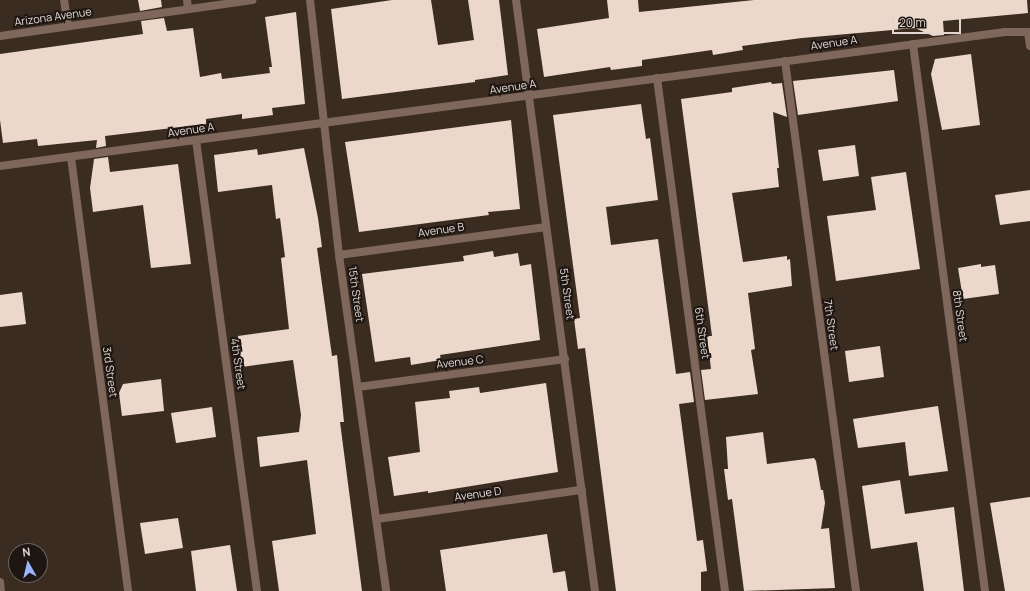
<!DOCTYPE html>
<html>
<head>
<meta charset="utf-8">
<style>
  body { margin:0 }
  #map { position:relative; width:1030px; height:591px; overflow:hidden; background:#3b2c22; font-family:Manrope,sans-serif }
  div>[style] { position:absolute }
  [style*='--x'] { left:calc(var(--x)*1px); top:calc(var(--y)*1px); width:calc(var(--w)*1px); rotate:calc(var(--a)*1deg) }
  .building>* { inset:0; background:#ecd7cb }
  .service>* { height:8px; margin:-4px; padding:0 4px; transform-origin:4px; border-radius:4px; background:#7f685b }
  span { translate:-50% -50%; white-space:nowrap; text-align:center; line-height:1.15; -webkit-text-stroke:4px #1d1612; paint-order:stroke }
  .street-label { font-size:11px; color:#e1d6d0 }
  .north { position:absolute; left:8px; top:543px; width:40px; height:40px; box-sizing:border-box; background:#1d1612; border:1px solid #6b635e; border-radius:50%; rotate:352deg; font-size:11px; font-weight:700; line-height:16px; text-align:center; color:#e1d6d0 }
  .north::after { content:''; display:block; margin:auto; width:14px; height:18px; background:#9ab5fd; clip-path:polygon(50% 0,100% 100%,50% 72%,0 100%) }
  .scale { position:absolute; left:892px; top:16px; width:69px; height:18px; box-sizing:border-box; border:2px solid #e1d6d0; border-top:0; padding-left:5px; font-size:12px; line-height:14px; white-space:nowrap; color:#e1d6d0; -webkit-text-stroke:3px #1d1612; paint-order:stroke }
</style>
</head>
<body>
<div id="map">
  <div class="building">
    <div style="clip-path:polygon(138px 0,161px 0,162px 7px,140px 11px)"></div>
    <div style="clip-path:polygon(392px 0,431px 0,438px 45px,474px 40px,468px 0,499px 0,508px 75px,475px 80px,475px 82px,342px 99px,331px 9px)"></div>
    <div style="clip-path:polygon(607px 0,638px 0,639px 12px,754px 0,1027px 0,1028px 13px,943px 21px,944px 35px,933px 36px,915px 28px,802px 38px,742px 46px,743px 50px,713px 55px,712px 50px,642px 60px,642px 66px,611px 70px,610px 67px,544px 77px,537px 29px,609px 18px)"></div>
    <div style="clip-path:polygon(296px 12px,305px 104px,272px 108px,273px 115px,242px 119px,242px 114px,206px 119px,206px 124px,105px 136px,106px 146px,96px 148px,97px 140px,38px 146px,37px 139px,3px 143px,0 120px,0 54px,143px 34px,141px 21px,164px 18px,167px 31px,193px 28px,200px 77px,221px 73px,222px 79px,270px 73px,269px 67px,272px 67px,265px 17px)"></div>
    <div style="clip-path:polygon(971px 54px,980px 125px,942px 130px,931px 74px,935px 59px)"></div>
    <div style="clip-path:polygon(894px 70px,898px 101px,798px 115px,793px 81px)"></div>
    <div style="clip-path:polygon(771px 82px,772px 84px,782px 83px,787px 117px,773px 112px,779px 168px,777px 168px,779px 187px,732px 193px,743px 262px,787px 256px,787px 260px,790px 259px,792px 286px,748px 293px,755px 349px,751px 350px,758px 394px,705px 400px,701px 370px,711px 369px,707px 336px,712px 336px,681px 99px,732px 92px,732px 88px)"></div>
    <div style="clip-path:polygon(641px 104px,646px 139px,650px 138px,658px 200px,606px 207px,611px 245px,658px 239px,676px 374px,690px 372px,694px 402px,679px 404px,697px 541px,703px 540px,707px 571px,701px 572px,701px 591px,616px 591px,585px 348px,578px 349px,574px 319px,580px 318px,553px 115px)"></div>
    <div style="clip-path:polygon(511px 120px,520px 209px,488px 212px,489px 215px,359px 232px,345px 142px)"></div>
    <div style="clip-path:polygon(855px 145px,859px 176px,823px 181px,818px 150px)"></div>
    <div style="clip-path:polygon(304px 148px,318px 218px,322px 247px,317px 248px,332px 356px,337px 355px,344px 422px,340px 422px,362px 591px,279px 591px,272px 541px,316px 534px,307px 460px,260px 467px,257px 437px,299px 432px,301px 415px,293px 360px,242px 367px,238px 336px,289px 329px,281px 258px,285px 257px,280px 218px,276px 219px,272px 185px,218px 192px,214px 155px,257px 149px,258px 155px)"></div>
    <div style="clip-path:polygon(108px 157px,110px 172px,178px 164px,191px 264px,151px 268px,143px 205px,93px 212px,90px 188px,94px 159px)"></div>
    <div style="clip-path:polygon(906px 172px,920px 269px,836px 281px,827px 216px,876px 210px,871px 177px)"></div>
    <div style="clip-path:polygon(1030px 190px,1030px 221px,1000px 225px,995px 195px)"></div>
    <div style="clip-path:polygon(493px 251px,494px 257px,518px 253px,520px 266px,531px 264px,540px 340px,440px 355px,441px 360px,411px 365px,410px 357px,375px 362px,362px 274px,464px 261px,463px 256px)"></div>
    <div style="clip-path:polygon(981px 264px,981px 267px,995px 265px,999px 294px,963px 299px,958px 268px)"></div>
    <div style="clip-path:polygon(22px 292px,26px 324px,0 327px,0 295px)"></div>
    <div style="clip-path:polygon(880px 346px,884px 377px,849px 382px,845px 351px)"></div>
    <div style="clip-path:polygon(161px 379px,164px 411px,122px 416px,119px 393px,123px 384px)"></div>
    <div style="clip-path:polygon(546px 383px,558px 472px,428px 493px,428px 491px,394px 496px,388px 457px,420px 452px,415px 402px,450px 398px,449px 391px,479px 387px,480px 393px)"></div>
    <div style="clip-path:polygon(938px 406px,948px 471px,909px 476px,905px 442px,858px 448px,853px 419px)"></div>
    <div style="clip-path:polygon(212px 407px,216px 437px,176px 443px,171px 413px)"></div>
    <div style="clip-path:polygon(763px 432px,767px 464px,814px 458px,816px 461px,821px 490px,823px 490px,825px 503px,821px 529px,829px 528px,835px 588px,744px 591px,732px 499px,728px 500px,724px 469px,728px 469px,726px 437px)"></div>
    <div style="clip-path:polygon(900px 480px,905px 514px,954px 507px,964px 591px,924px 591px,917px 542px,871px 549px,862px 486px)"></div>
    <div style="clip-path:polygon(1030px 497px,1030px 591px,1005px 591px,990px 503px)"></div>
    <div style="clip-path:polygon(178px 518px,183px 548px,145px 554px,140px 523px)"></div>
    <div style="clip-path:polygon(547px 534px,553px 573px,565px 571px,568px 591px,446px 591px,440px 550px)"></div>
    <div style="clip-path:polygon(230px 545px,237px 591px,196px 591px,191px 551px)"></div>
  </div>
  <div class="service">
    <div style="--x:64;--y:0;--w:26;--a:81"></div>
    <div style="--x:187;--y:0;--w:9;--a:84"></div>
    <div style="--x:310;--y:0;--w:257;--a:83.5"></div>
    <div style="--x:339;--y:255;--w:339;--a:82"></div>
    <div style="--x:516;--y:0;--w:596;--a:82.39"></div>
    <div style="--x:0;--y:36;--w:255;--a:-8.1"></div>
    <div style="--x:913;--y:44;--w:552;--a:82.5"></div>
    <div style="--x:785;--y:61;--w:535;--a:82.37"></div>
    <div style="--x:657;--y:78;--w:517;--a:82.45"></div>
    <div style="--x:196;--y:140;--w:455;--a:82.3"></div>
    <div style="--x:71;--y:157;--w:438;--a:82.5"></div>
    <div style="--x:0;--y:166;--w:1014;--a:-7.59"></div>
    <div style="--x:1005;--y:32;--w:23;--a:0"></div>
    <div style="--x:1028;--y:32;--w:14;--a:82"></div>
    <div style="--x:339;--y:255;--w:209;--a:-7.7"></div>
    <div style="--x:358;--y:387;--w:209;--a:-7.7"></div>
    <div style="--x:377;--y:519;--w:207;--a:-8.1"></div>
    <div style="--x:0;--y:582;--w:9;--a:84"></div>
  </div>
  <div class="street-label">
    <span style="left:53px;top:17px;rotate:-8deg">Arizona Avenue</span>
    <span style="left:834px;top:43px;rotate:-8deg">Avenue A</span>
    <span style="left:513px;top:87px;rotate:-8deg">Avenue A</span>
    <span style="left:191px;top:130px;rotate:-8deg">Avenue A</span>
    <span style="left:441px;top:230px;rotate:-8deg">Avenue B</span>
    <span style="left:356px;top:294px;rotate:82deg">15th Street</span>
    <span style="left:567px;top:294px;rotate:82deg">5th Street</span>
    <span style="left:960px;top:316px;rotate:82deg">8th Street</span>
    <span style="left:831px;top:325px;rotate:82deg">7th Street</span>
    <span style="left:702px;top:333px;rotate:82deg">6th Street</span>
    <span style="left:460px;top:362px;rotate:-7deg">Avenue C</span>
    <span style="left:238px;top:364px;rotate:82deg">4th Street</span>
    <span style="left:110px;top:372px;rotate:82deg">3rd Street</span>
    <span style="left:478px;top:494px;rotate:-8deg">Avenue D</span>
  </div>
  <div class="north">N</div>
  <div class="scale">20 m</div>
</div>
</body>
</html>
